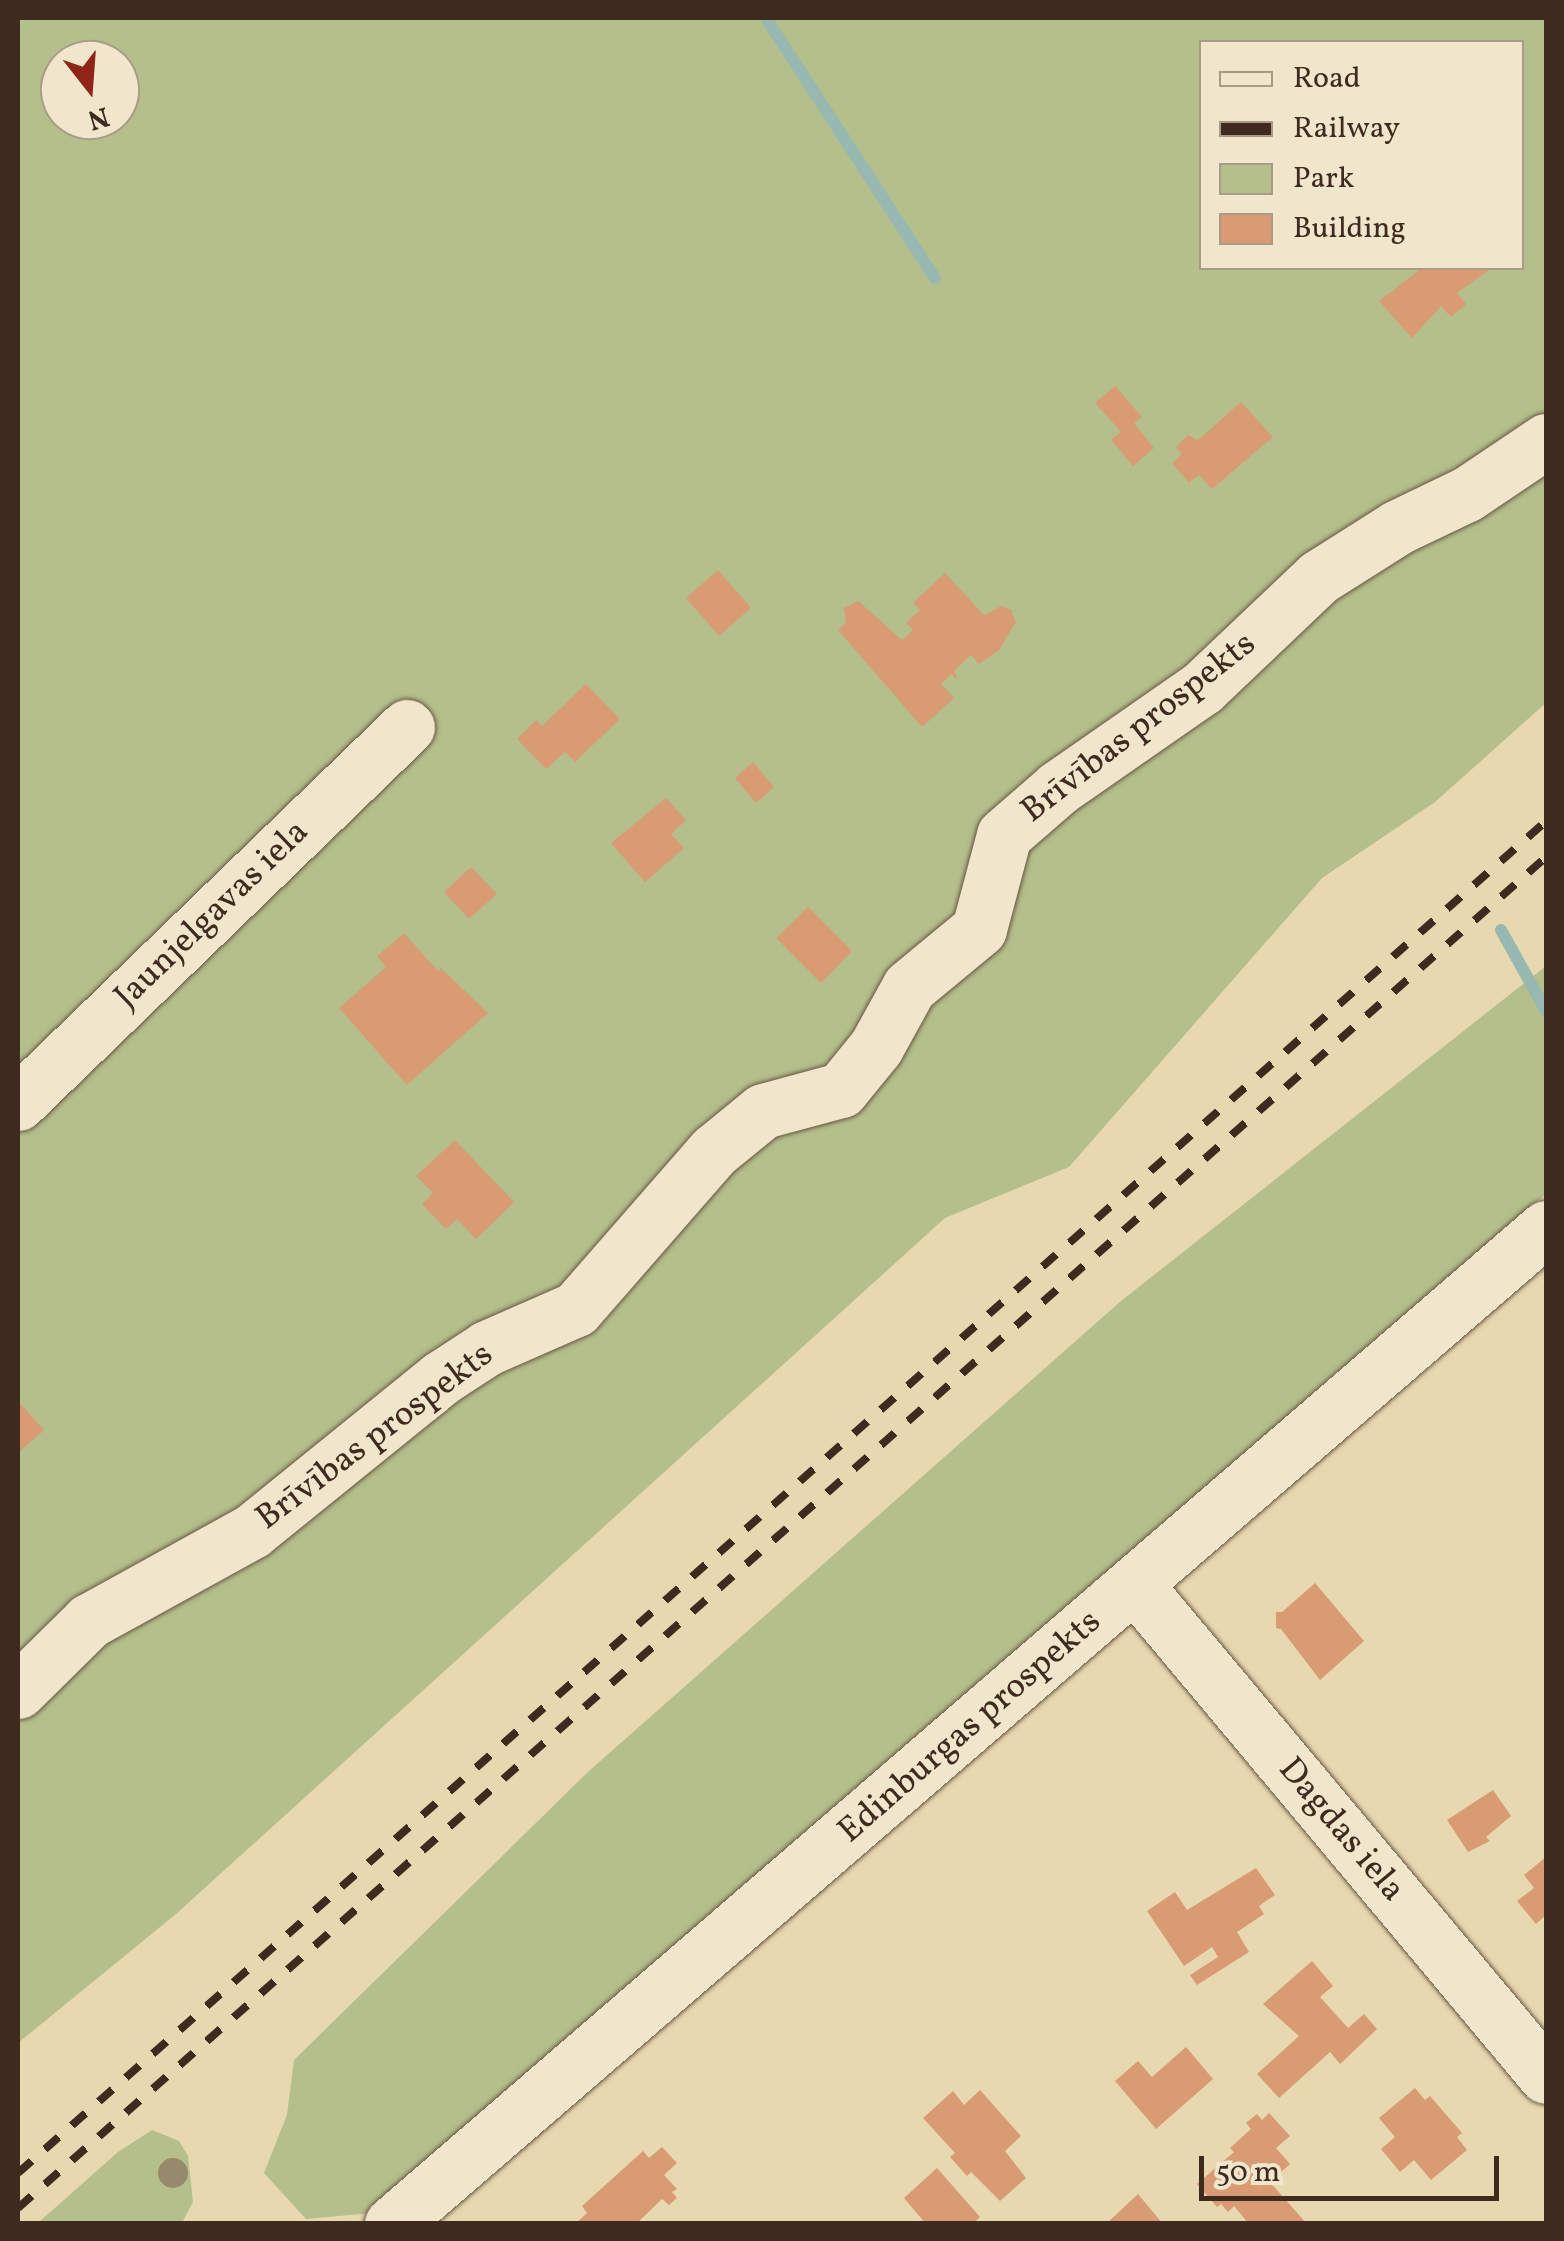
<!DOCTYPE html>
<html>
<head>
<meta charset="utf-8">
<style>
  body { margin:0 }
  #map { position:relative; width:1564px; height:2241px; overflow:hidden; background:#e7d8b0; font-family:Vollkorn,serif }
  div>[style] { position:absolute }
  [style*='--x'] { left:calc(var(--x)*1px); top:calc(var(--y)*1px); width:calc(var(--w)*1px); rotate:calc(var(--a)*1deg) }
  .green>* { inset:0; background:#b4bf8c }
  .stream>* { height:12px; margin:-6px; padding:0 6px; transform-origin:6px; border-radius:6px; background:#97b9b1 }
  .building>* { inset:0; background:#d99b74 }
  .roads { filter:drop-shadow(0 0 2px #695643) drop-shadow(0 0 2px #695643) }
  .minor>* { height:55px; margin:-27.5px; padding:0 27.5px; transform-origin:27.5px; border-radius:27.5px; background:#efe6cc }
  .rail>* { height:8px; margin-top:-4px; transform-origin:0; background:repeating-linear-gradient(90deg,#3f2a1f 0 18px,transparent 0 36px) }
  .trees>* { width:30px; height:30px; margin:-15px; border-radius:50%; background:#97896c }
  span { translate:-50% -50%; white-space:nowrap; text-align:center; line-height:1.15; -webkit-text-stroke:8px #efe6cc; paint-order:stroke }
  .street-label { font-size:35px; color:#3f2a1f }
  .frame { position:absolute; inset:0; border:20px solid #3f2a1f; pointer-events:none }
  .legend { position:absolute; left:1199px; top:40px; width:325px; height:230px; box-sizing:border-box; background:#efe6cc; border:2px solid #a99b87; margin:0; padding:12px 18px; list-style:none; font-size:30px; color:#3f2a1f }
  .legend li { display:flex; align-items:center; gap:20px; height:50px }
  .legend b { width:50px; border:2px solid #a99b87 }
  .north { position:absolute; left:40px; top:40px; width:100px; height:100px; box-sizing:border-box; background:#efe6cc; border:2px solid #a99b87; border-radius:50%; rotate:163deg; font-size:28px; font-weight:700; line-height:40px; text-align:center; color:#3f2a1f }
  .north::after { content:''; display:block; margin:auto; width:35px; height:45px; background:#8f2418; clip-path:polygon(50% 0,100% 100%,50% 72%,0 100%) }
  .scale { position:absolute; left:1199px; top:2156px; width:300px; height:45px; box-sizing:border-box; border:5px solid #3f2a1f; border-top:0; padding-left:12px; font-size:30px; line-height:35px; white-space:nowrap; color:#3f2a1f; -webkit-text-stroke:8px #efe6cc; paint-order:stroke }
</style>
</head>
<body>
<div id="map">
  <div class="green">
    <div style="clip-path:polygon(evenodd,18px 18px,1546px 18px,1546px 703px,1435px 802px,1322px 878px,1069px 1167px,945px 1218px,176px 1914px,18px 2043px,18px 18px,1202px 42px,1522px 42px,1522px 268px,1202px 268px,1202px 42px,18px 18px,60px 60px,120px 60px,120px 120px,60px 120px,60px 60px)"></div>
    <div style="clip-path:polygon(1546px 966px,1546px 1194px,996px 1667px,372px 2213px,306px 2219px,264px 2173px,287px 2115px,294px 2060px,589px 1771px,1121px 1301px)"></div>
    <div style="clip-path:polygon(152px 2130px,179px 2141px,188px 2156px,193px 2202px,182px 2223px,38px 2223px,118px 2152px)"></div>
  </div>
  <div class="stream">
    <div style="--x:766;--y:18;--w:310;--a:57"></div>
    <div style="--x:1501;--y:930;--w:93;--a:60.9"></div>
  </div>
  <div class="building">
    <div style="clip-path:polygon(1422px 268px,1492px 268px,1457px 293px,1466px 304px,1463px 307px,1451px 317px,1441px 306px,1412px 338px,1379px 301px)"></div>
    <div style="clip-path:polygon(1115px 386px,1142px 417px,1134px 423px,1154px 448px,1133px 466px,1111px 440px,1121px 432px,1095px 403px)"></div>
    <div style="clip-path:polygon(1241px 402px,1273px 437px,1212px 489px,1199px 475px,1189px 483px,1172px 463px,1182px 454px,1176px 447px,1188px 435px,1198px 440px)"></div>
    <div style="clip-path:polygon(718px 570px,751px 608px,719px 636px,686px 598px)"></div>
    <div style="clip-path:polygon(945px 573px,984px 615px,1001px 606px,1011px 610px,1016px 622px,999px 650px,979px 664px,971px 655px,954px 671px,958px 680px,951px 674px,941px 684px,954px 698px,922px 727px,838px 630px,846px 623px,844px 608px,858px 601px,902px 640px,913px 630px,906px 623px,920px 610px,913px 603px)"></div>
    <div style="clip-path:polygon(586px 684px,620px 719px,575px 762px,565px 752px,546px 769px,517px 739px,536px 720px,542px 726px)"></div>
    <div style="clip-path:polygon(753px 762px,774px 787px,756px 803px,735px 778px)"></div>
    <div style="clip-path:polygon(666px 798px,686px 820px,671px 834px,684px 848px,645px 882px,611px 843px)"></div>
    <div style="clip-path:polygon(471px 867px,497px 894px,469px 919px,444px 892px)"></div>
    <div style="clip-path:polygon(808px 907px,852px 951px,821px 983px,776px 938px)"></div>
    <div style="clip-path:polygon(404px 933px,438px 971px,441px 968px,488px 1013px,407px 1085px,339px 1008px,386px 967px,377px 956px)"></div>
    <div style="clip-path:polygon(455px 1140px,514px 1202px,476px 1239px,457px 1219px,446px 1229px,422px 1204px,433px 1193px,416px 1176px)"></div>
    <div style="clip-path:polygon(18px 1401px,44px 1430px,18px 1453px)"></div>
    <div style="clip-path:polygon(1315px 1583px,1364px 1641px,1320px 1680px,1281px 1629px,1276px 1628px,1276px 1612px,1282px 1612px)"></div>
    <div style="clip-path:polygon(1493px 1790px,1511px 1816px,1486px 1837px,1490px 1841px,1468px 1852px,1447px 1820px)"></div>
    <div style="clip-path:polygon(1546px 1857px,1546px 1915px,1536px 1924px,1517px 1901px,1534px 1888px,1524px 1875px)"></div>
    <div style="clip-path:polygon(1256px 1868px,1275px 1895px,1259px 1906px,1264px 1914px,1237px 1932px,1249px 1952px,1197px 1985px,1190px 1975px,1218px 1957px,1212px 1947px,1184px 1966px,1147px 1911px,1175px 1892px,1187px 1910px)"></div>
    <div style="clip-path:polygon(1312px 1961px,1333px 1986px,1320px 1997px,1348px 2028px,1364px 2014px,1377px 2029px,1340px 2064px,1330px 2052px,1279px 2098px,1257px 2074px,1299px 2036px,1263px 2004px)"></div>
    <div style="clip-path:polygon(1186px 2047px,1213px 2079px,1156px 2129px,1115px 2081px,1138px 2061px,1152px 2077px)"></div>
    <div style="clip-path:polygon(1415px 2088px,1425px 2100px,1430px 2096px,1462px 2133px,1457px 2137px,1467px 2150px,1431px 2180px,1414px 2160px,1400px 2172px,1381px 2149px,1395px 2137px,1379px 2118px)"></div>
    <div style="clip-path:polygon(980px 2090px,1021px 2136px,1005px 2151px,1026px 2178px,1000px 2201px,971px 2172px,967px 2176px,950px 2157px,955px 2153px,923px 2118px,953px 2091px,964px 2105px)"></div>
    <div style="clip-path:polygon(1269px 2113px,1290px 2136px,1276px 2148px,1290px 2164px,1270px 2182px,1307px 2224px,1249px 2224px,1234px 2206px,1228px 2212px,1221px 2204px,1217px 2207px,1197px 2184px,1234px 2152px,1230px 2148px,1251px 2129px,1246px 2123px,1257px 2114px,1262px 2120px)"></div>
    <div style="clip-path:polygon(662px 2147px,677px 2163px,664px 2175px,677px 2189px,672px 2192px,677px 2198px,669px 2205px,662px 2199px,636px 2224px,575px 2224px,587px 2213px,582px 2206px,643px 2151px,649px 2158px)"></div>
    <div style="clip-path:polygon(937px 2168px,980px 2217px,973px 2224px,926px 2224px,904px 2198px)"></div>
    <div style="clip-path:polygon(1138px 2194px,1163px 2224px,1106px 2224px)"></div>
  </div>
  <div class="roads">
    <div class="minor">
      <div style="--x:18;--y:1103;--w:541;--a:-44.03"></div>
      <div style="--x:1135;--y:1585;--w:640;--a:50.07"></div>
      <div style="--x:18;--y:1691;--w:100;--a:-44.6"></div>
      <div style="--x:89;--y:1621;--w:186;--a:-28.9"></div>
      <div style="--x:252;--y:1531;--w:243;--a:-39"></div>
      <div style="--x:441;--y:1378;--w:55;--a:-33.1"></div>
      <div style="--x:487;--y:1348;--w:97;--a:-23.7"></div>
      <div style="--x:576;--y:1309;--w:210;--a:-48.9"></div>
      <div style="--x:714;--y:1151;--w:63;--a:-39.2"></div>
      <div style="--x:763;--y:1111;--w:81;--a:-15.1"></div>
      <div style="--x:841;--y:1090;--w:55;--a:-50.9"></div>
      <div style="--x:876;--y:1047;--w:68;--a:-61.2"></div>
      <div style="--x:909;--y:987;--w:91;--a:-39.6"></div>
      <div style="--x:979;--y:929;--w:97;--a:-75.1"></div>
      <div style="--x:1004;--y:835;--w:72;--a:-41"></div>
      <div style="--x:1058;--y:788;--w:175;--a:-34.8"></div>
      <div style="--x:1202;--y:688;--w:161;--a:-43.5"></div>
      <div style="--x:1319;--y:577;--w:93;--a:-32.3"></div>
      <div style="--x:1398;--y:527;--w:76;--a:-25.6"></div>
      <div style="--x:1467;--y:494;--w:95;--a:-33.9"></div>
      <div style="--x:392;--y:2224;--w:1524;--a:-40.8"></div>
    </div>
  </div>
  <div class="rail">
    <div style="--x:18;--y:2173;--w:2040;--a:-41.5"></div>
    <div style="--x:18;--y:2208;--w:2040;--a:-41.48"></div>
  </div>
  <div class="trees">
    <div style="left:173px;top:2173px"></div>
  </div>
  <div class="street-label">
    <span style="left:1139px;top:728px;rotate:-38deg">Brīvības prospekts</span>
    <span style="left:212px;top:915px;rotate:-44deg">Jaunjelgavas iela</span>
    <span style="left:375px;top:1437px;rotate:-37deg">Brīvības prospekts</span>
    <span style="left:970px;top:1727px;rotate:-41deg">Edinburgas prospekts</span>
    <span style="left:1341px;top:1830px;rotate:50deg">Dagdas iela</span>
  </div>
  <div class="frame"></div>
  <ul class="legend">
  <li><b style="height:12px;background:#efe6cc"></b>Road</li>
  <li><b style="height:12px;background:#3f2a1f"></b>Railway</li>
  <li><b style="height:28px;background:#b4bf8c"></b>Park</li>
  <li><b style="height:28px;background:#d99b74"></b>Building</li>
  </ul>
  <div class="north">N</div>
  <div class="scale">50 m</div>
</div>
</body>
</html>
